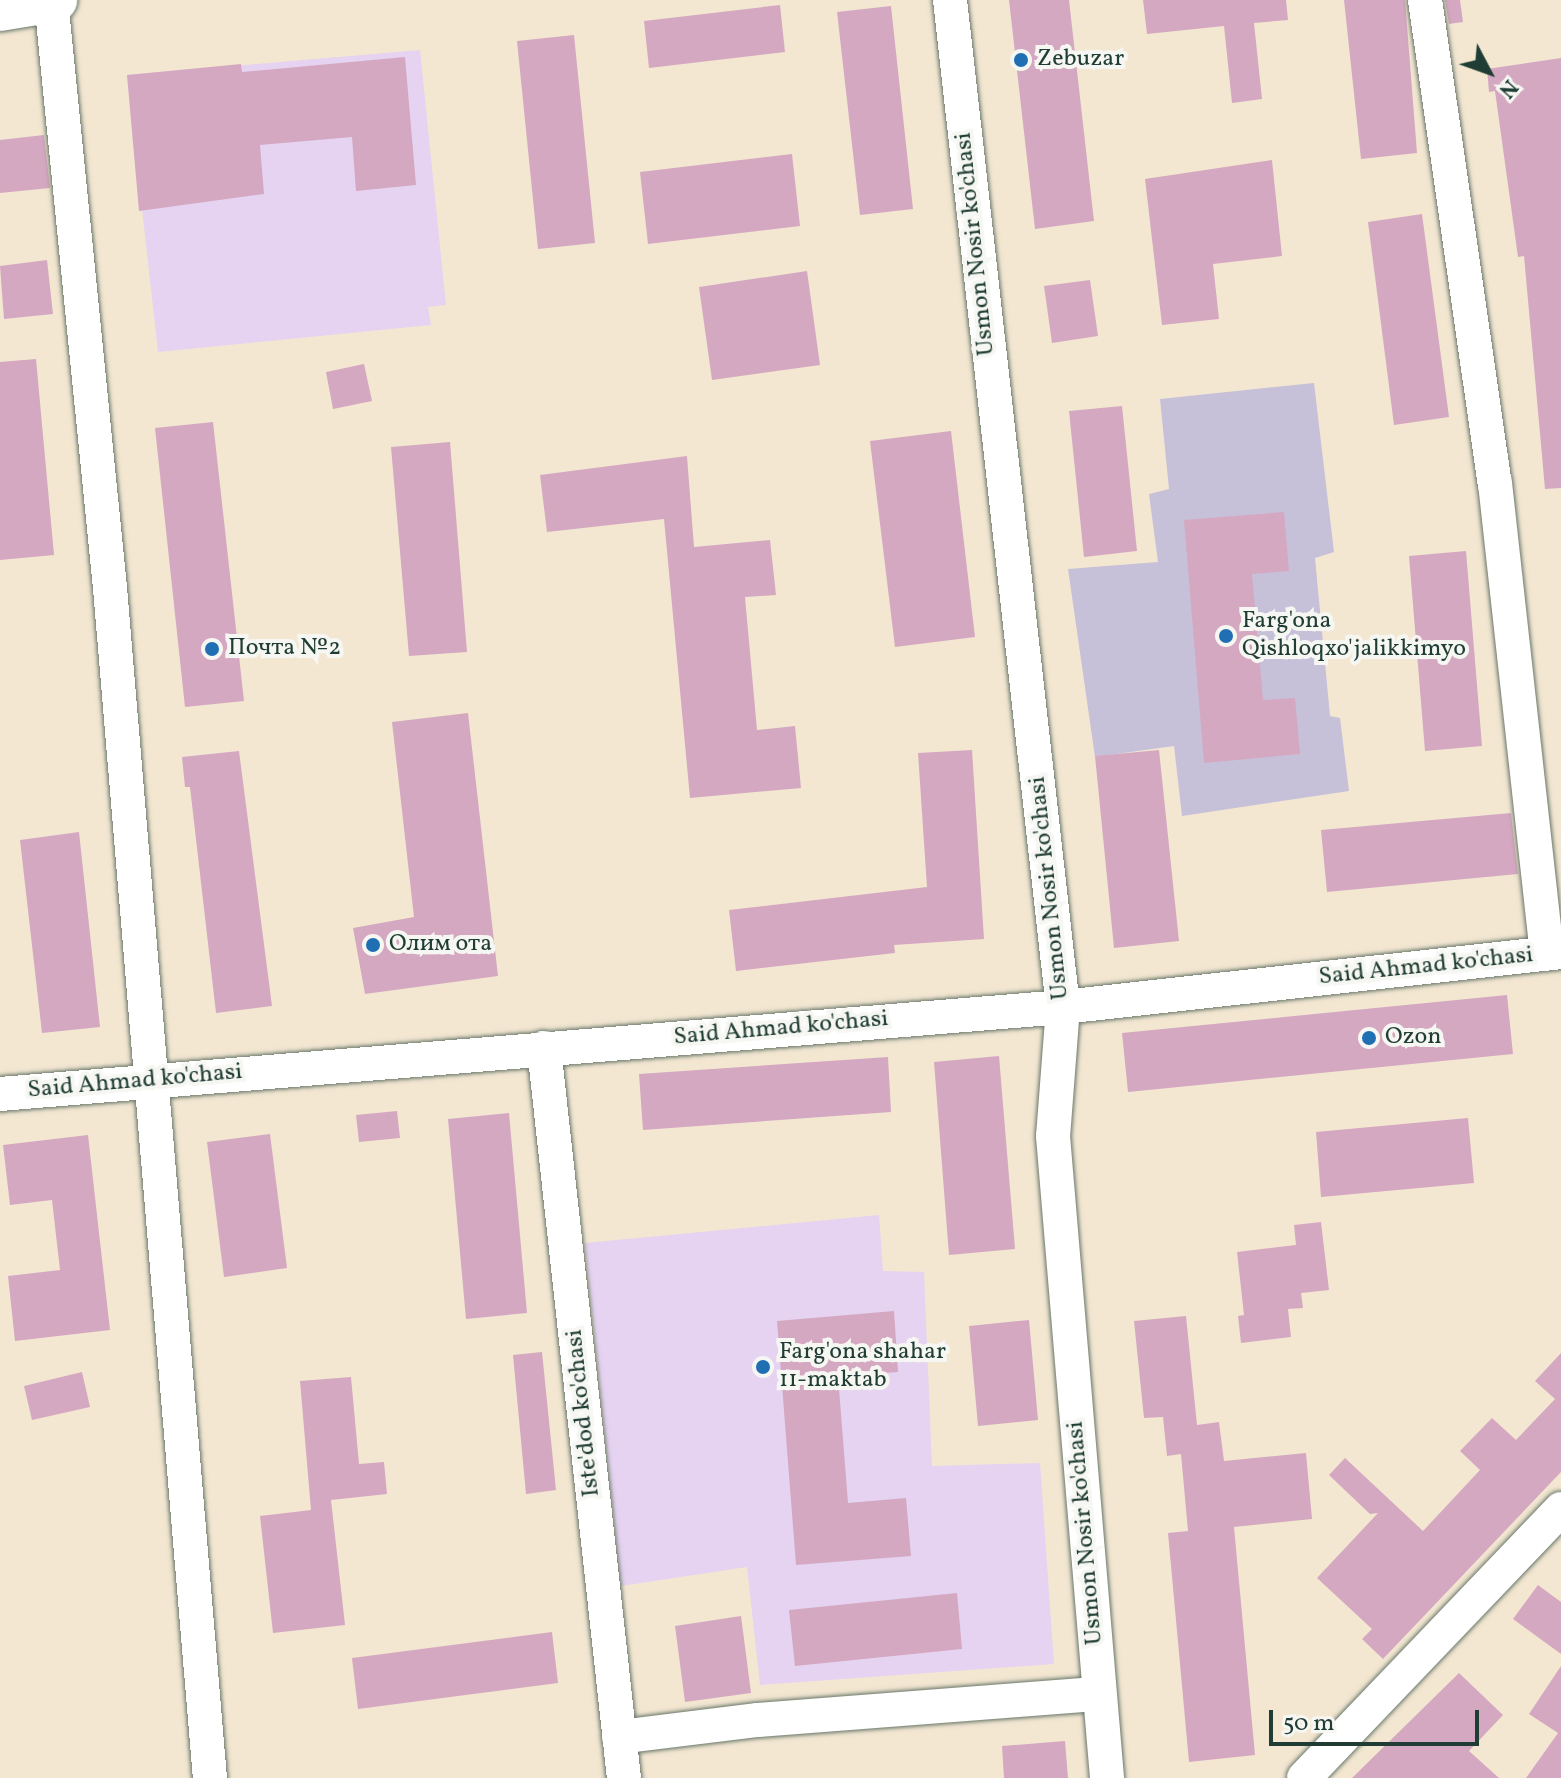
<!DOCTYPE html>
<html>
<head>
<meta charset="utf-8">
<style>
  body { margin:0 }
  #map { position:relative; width:1561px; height:1778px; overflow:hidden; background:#f3e7d2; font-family:Vollkorn,serif }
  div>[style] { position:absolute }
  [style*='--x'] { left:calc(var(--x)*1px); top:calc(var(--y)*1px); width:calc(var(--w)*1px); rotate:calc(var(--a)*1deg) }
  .built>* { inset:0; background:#e5d3f1 }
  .industrial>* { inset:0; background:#c7c0d9 }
  .building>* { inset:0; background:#d5a8c1 }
  .roads { filter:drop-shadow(0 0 2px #69786b) drop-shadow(0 0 2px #69786b) }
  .street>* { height:34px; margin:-17px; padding:0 17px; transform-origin:17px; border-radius:17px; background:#fff }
  .primary>* { height:44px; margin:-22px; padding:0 22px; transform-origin:22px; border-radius:22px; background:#fff }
  .dots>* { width:22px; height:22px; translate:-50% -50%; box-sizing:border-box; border:4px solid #f6f6f2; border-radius:50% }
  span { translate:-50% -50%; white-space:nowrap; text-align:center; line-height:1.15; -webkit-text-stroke:8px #f6f6f2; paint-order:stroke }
  .poi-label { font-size:24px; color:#1f3d34 }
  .left { translate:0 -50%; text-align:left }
  .street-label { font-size:24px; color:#1f3d34 }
  .north { position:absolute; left:1449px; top:32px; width:80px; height:80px; -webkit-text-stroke:6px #f6f6f2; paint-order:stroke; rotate:131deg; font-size:22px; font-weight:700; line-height:32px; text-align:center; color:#1f3d34 }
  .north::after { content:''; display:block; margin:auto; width:28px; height:36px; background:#1f3d34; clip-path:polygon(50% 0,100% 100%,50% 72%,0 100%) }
  .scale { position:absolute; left:1269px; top:1710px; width:210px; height:36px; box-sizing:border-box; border:4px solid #1f3d34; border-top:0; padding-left:10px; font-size:24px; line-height:28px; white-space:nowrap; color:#1f3d34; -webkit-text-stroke:6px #f6f6f2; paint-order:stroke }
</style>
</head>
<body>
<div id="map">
  <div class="built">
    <div style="clip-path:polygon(420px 50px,446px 305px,428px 307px,431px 325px,158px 352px,127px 75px)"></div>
    <div style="clip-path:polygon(879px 1215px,883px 1271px,924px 1272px,932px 1466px,1040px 1463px,1054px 1664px,760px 1685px,747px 1567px,621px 1586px,585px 1243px)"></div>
  </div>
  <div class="industrial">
    <div style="clip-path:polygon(1314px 383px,1334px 552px,1315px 558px,1330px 716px,1340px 718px,1349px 791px,1182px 816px,1174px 746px,1095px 757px,1068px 569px,1158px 562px,1149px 494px,1169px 489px,1160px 399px)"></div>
  </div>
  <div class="building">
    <div style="clip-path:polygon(1009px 0,1069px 0,1094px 221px,1035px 229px)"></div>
    <div style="clip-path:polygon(1143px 0,1286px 0,1288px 20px,1254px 23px,1262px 99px,1232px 103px,1224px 26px,1147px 34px)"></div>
    <div style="clip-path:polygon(1344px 0,1405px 0,1417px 153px,1361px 159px)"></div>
    <div style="clip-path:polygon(1445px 0,1460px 0,1463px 22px,1449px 24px)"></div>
    <div style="clip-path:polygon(780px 5px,785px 52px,649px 68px,644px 21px)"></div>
    <div style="clip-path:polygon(891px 6px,913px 209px,860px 215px,837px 12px)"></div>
    <div style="clip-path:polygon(574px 35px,595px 243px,538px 249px,517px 41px)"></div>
    <div style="clip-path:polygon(405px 57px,416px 185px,356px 191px,352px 137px,260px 145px,264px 194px,139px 211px,127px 75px,241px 64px,242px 72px)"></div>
    <div style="clip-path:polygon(1561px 58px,1561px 488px,1545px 489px,1524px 256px,1518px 257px,1495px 91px,1489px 92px,1487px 69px)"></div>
    <div style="clip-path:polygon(44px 135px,50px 188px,0 193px,0 140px)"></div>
    <div style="clip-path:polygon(792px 154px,800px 226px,648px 244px,640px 172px)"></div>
    <div style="clip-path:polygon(1272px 160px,1282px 256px,1213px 264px,1219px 319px,1162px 325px,1145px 179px)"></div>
    <div style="clip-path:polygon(1422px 214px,1449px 417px,1394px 425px,1368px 222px)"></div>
    <div style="clip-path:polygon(47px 260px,53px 314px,4px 319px,0 266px)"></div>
    <div style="clip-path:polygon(807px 271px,820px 365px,712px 380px,699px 287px)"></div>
    <div style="clip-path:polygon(1090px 280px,1098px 336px,1052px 343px,1044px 286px)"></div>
    <div style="clip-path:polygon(36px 359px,54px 555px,0 560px,0 362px)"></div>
    <div style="clip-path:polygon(364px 364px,372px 401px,333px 409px,326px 372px)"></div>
    <div style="clip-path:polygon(1122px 406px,1137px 551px,1084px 557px,1069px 411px)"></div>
    <div style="clip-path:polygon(213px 422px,244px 701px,185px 707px,155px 428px)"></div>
    <div style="clip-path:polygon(951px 431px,975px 637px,895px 647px,870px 441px)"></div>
    <div style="clip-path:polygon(450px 442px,467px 652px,409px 656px,391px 447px)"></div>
    <div style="clip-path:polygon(687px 456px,694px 547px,770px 540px,776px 595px,745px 597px,757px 730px,795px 726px,801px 788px,690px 798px,664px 519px,547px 532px,540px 475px)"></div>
    <div style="clip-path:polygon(1284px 512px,1289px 571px,1252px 574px,1263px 700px,1295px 698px,1300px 754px,1204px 763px,1184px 520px)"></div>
    <div style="clip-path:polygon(1466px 551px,1482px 746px,1425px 751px,1409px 556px)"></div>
    <div style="clip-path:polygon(468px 713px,498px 976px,365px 994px,353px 928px,414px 917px,392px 722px)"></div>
    <div style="clip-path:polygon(972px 750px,984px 939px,894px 945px,895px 953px,736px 971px,729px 910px,927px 887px,918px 753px)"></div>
    <div style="clip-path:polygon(1159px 750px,1179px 941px,1114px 948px,1095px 756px)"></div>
    <div style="clip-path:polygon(239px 751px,272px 1006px,216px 1013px,190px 787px,185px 787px,182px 757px)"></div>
    <div style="clip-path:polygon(1511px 813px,1518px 874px,1327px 892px,1321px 830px)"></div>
    <div style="clip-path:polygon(79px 832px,100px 1027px,42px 1033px,20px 840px)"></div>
    <div style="clip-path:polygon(1507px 995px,1513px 1054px,1128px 1092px,1122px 1033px)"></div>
    <div style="clip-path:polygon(999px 1056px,1015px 1249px,949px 1255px,934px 1062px)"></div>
    <div style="clip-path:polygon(888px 1057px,891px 1112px,643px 1130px,639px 1074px)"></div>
    <div style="clip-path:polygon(397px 1111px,400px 1138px,359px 1142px,356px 1115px)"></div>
    <div style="clip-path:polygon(509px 1113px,527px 1313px,466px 1319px,448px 1119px)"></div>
    <div style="clip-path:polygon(1468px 1118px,1474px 1183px,1321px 1197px,1316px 1132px)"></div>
    <div style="clip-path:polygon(270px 1134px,287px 1268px,224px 1277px,207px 1142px)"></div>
    <div style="clip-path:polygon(88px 1135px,110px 1330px,15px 1341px,8px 1276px,60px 1270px,52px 1200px,10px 1205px,3px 1145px)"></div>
    <div style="clip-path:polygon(1321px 1222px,1329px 1290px,1301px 1293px,1303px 1308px,1288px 1309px,1291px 1337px,1241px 1343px,1238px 1316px,1244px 1315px,1237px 1252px,1296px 1245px,1294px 1225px)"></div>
    <div style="clip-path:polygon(894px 1311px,898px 1372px,838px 1376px,848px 1503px,906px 1498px,911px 1556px,796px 1565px,777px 1321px)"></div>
    <div style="clip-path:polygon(1186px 1316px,1197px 1425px,1219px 1422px,1224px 1461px,1306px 1453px,1312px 1519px,1234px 1527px,1255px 1755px,1189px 1762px,1168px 1533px,1188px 1531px,1181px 1454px,1167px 1456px,1163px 1417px,1144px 1418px,1134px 1321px)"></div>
    <div style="clip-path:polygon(1029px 1320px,1038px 1420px,978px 1426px,969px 1326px)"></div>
    <div style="clip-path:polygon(542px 1352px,556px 1490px,526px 1494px,513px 1355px)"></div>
    <div style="clip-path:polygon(1561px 1353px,1561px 1472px,1383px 1659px,1362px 1639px,1372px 1629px,1317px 1578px,1378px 1513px,1370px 1514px,1329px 1475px,1345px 1458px,1423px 1531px,1480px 1470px,1460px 1451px,1492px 1418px,1516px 1440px,1555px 1399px,1535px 1381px)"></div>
    <div style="clip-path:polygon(82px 1372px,90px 1407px,32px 1420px,24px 1386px)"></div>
    <div style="clip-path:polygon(351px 1377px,359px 1464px,384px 1462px,387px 1494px,331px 1500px,345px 1625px,273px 1633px,260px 1516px,311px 1510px,300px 1381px)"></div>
    <div style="clip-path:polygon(1538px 1585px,1561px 1602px,1561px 1654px,1513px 1619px)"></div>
    <div style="clip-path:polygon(957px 1593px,962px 1649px,795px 1666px,789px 1610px)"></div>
    <div style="clip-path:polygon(741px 1616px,751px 1693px,685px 1702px,675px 1626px)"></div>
    <div style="clip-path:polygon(552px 1632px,558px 1683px,358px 1709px,352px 1658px)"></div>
    <div style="clip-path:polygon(1561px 1666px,1561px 1778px,1526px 1778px,1558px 1733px,1529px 1714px)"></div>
    <div style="clip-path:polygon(1459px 1673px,1503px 1715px,1469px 1751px,1499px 1778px,1352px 1778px)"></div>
    <div style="clip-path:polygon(1065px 1741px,1068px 1778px,1004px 1778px,1002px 1746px)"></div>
  </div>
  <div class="roads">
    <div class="street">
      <div style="--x:51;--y:0;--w:591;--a:84.27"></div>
      <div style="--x:110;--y:588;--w:1194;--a:85.2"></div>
      <div style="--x:950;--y:0;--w:1013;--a:83.6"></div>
      <div style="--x:1063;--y:1007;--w:129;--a:94.4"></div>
      <div style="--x:1053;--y:1136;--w:644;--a:85.19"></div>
      <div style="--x:1425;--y:0;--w:488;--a:81.8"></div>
      <div style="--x:1495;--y:483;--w:473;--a:83.7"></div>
      <div style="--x:544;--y:1048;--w:734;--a:83.75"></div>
      <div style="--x:0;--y:1094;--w:1067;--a:-4.68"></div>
      <div style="--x:1063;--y:1007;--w:501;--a:-6.3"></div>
      <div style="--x:619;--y:1737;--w:140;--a:-7"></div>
      <div style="--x:758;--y:1720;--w:342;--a:-4.4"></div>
      <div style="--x:1304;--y:1778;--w:372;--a:-46.3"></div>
    </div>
    <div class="primary">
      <div style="--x:0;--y:9;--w:56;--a:-9.3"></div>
    </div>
  </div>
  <div class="dots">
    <div style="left:1021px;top:60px;background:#1f6fb2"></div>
    <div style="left:1226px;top:636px;background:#1f6fb2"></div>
    <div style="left:212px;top:649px;background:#1f6fb2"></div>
    <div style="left:373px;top:945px;background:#1f6fb2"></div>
    <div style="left:1369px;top:1038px;background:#1f6fb2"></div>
    <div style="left:763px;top:1367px;background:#1f6fb2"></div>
  </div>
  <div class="poi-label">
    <span class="left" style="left:1037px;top:60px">Zebuzar</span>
    <span class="left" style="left:1242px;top:636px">Farg'ona<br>Qishloqxo'jalikkimyo</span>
    <span class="left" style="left:228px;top:649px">Почта №2</span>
    <span class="left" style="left:389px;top:945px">Олим ота</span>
    <span class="left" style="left:1385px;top:1038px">Ozon</span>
    <span class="left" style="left:779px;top:1367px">Farg'ona shahar<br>11-maktab</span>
  </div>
  <div class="street-label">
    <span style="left:976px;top:244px;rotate:-96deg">Usmon Nosir ko'chasi</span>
    <span style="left:1050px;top:888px;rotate:-96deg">Usmon Nosir ko'chasi</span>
    <span style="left:1426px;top:967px;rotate:-6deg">Said Ahmad ko'chasi</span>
    <span style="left:781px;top:1029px;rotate:-5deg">Said Ahmad ko'chasi</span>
    <span style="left:135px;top:1082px;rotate:-5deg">Said Ahmad ko'chasi</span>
    <span style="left:584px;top:1413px;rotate:-96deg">Iste'dod ko'chasi</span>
    <span style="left:1086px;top:1533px;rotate:-95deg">Usmon Nosir ko'chasi</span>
  </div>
  <div class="north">N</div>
  <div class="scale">50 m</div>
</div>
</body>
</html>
